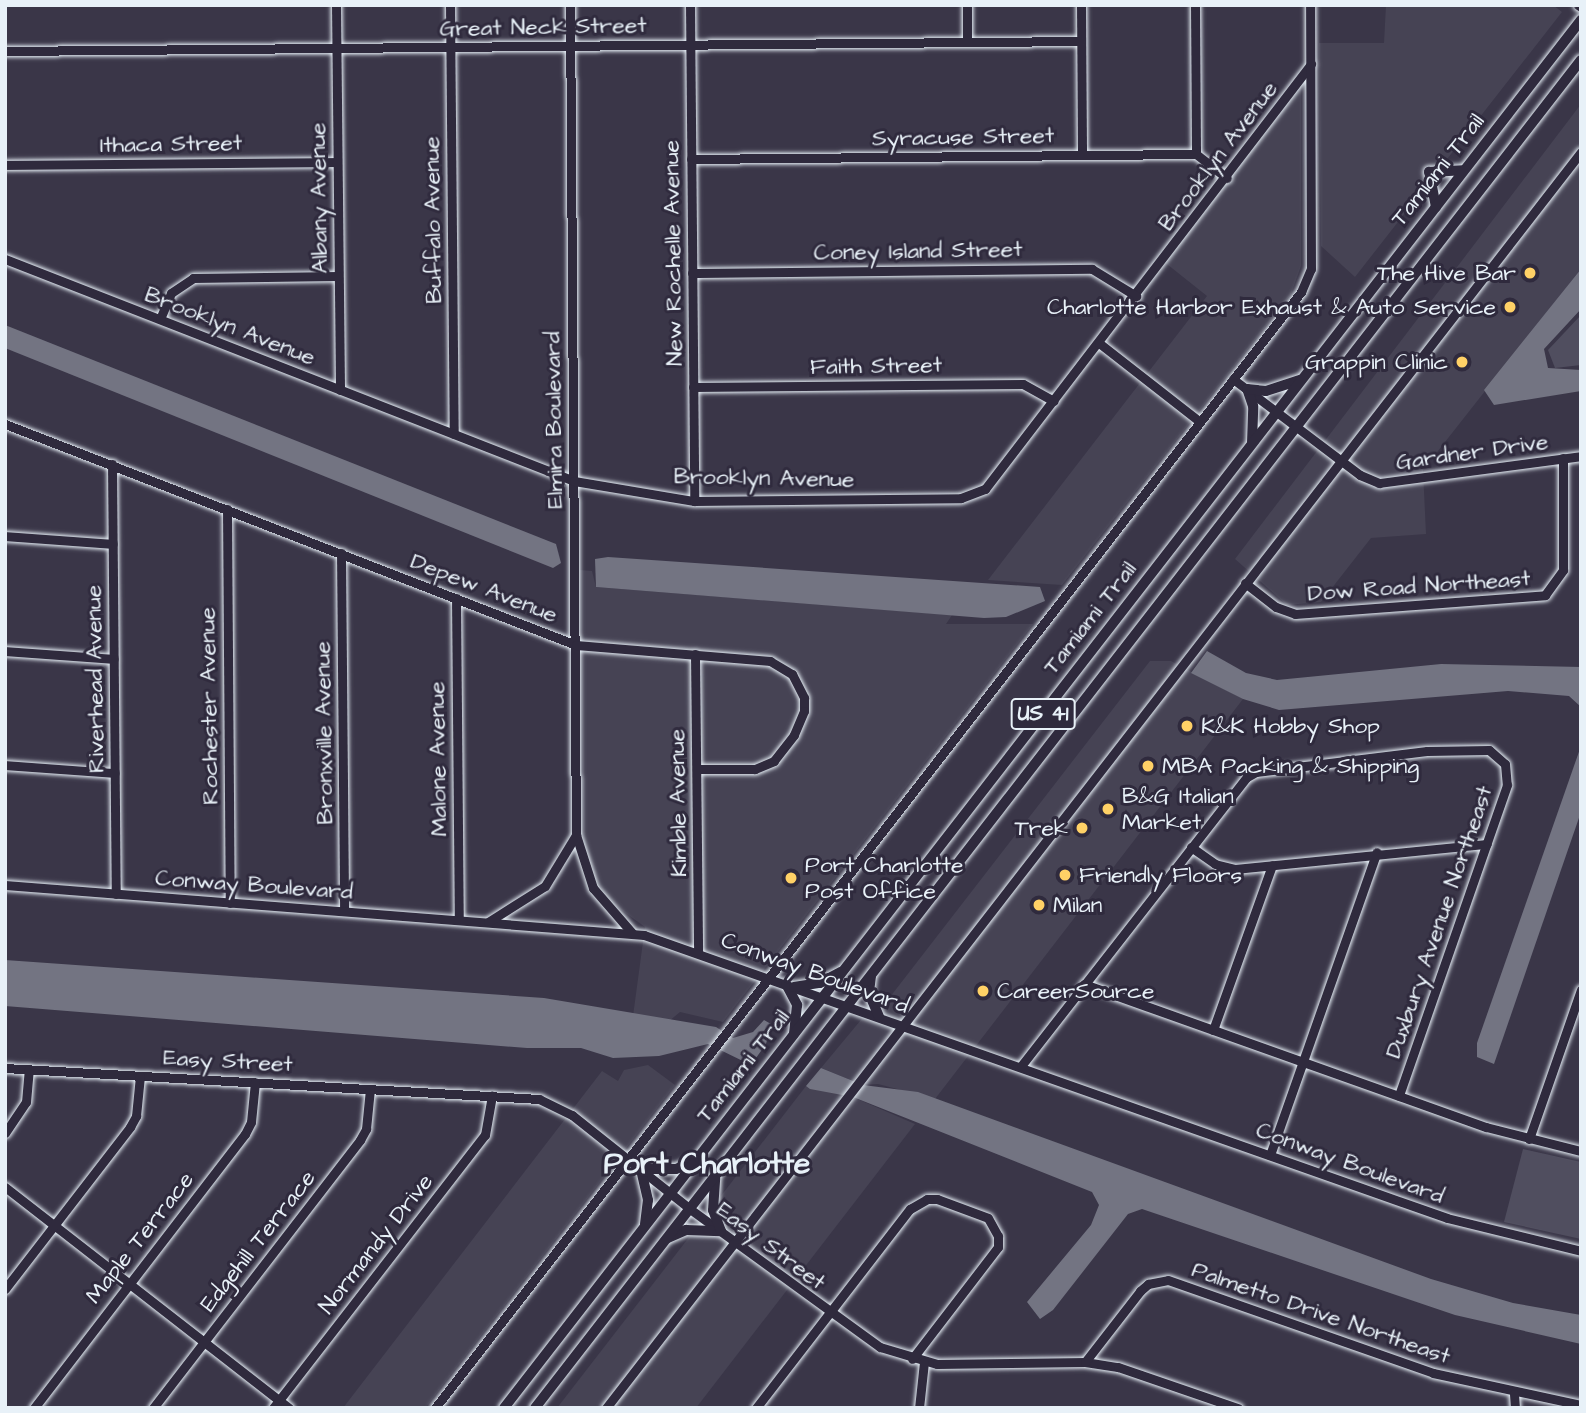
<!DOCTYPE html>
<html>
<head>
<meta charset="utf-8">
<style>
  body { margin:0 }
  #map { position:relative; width:1586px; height:1413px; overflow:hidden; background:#3a3648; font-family:"Architects Daughter",sans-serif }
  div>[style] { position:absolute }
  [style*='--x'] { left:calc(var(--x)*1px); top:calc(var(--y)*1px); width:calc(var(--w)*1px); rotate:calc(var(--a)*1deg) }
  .built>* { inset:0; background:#464354 }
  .green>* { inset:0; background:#504e5f }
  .water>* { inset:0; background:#737482 }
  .roads { filter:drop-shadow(0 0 2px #e8f1f8) drop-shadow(0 0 2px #e8f1f8) }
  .minor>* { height:9px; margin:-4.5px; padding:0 4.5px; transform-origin:4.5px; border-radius:4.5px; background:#2f2a3d }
  .major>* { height:10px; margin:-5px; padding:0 5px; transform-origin:5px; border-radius:5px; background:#2f2a3d }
  .dots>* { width:19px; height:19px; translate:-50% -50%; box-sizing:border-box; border:4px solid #2f2a3d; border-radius:50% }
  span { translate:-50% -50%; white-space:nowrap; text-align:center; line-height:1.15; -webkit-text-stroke:6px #2f2a3d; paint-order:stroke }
  .shield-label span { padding:2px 5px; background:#2f2a3d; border:2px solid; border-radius:5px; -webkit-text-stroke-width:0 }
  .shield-label { font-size:21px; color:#e8f1f8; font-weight:700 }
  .street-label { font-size:23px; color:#e8f1f8 }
  .poi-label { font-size:23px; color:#e8f1f8 }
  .right { translate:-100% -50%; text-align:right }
  .left { translate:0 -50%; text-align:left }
  .district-label { font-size:30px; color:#e8f1f8; font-weight:700 }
  .frame { position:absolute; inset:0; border:7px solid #e8f1f8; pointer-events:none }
</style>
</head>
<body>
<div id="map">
  <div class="built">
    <div style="clip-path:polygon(1386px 5px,1553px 5px,1562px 12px,1355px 277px,1321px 246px,1319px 43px,1384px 43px)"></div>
    <div style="clip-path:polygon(1301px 72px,1301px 266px,1291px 294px,1062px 585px,988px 580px,1207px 296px,1158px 257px)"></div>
    <div style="clip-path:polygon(1581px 104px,1581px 269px,1423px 470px,1426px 534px,1371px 538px,1321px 602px,1287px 605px,1235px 559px)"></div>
    <div style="clip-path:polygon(580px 570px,592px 571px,596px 587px,952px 615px,946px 624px,1033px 624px,723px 1022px,680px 1012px,668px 1022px,633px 1016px,645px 927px,612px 903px,594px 877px,584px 848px)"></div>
    <div style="clip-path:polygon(1150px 661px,1171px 661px,1243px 699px,935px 1099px,878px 1084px,863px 1085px,821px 1068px,880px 997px,890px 997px)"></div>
    <div style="clip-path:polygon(648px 1065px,675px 1085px,425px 1408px,343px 1408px,602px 1071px,618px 1081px,624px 1070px)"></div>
    <div style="clip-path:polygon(806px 1086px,853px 1097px,915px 1124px,696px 1408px,557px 1408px)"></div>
  </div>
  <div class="green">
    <div style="clip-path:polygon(1581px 315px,1581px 365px,1555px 368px,1548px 350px)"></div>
    <div style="clip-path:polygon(1523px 1149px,1581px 1162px,1581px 1239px,1504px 1222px)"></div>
  </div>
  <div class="water">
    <div style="clip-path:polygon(1581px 269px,1581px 309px,1544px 349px,1548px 368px,1581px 370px,1581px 391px,1494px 405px,1484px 390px)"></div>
    <div style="clip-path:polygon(5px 325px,556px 544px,561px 563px,553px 568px,5px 348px)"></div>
    <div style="clip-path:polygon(608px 557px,1040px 587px,1045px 601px,1006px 617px,984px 618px,596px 587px,595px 559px)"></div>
    <div style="clip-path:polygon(1207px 651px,1246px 673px,1277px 680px,1441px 664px,1581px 667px,1581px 707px,1569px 696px,1508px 691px,1279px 710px,1243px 699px,1191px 673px)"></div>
    <div style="clip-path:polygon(1581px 746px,1581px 812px,1494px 1064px,1477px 1057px,1477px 1043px)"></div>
    <div style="clip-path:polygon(5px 960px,544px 998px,716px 1027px,733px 1038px,753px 1032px,764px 1020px,771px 1024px,766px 1044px,751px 1065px,708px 1044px,659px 1056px,613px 1058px,581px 1048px,527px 1048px,5px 1006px)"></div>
    <div style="clip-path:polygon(821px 1068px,863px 1085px,918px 1092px,1431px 1279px,1513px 1303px,1581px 1315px,1581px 1344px,1455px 1315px,1142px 1209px,1128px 1214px,1053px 1310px,1040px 1319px,1027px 1302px,1091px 1225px,1099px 1205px,1092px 1192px,853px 1097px,810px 1089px,806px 1086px)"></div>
  </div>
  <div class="roads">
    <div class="minor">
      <div style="--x:336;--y:5;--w:385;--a:89.4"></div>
      <div style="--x:450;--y:5;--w:429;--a:89.5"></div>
      <div style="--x:570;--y:5;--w:830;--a:89.59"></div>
      <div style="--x:576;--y:835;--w:56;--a:72.2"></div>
      <div style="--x:593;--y:888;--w:61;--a:49"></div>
      <div style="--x:690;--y:5;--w:496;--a:89.5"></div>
      <div style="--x:967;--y:5;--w:37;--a:90"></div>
      <div style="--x:1081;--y:5;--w:150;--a:89.6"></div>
      <div style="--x:1195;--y:5;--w:149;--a:89.6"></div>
      <div style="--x:1578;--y:5;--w:4;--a:34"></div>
      <div style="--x:5;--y:51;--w:1076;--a:-0.53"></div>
      <div style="--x:691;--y:159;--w:505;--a:-0.57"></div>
      <div style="--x:1196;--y:154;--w:39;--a:38"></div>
      <div style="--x:5;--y:165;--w:332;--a:-0.5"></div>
      <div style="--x:5;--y:259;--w:611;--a:21.31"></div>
      <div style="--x:574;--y:481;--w:122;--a:9.5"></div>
      <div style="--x:694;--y:501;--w:267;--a:-0.6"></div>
      <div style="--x:961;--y:498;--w:26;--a:-21"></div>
      <div style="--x:985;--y:489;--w:536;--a:-52.51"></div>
      <div style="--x:692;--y:273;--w:400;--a:-0.6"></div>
      <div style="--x:1092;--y:269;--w:52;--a:31.5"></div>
      <div style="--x:160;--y:319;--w:28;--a:-67"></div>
      <div style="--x:171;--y:293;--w:27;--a:-34"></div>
      <div style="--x:193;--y:278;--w:145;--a:-0.8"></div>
      <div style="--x:1099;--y:343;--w:128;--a:38"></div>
      <div style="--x:1233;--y:379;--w:159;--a:37.1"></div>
      <div style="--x:1360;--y:475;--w:21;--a:23"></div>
      <div style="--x:1379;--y:483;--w:204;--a:-7.6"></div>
      <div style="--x:693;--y:387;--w:330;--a:-0.5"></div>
      <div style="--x:1023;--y:384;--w:35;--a:29"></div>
      <div style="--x:5;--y:424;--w:612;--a:21.16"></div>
      <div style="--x:576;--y:645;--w:195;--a:4.7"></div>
      <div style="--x:770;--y:661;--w:26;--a:31"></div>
      <div style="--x:792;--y:674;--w:27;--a:63"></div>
      <div style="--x:804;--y:698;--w:13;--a:90"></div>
      <div style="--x:804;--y:711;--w:26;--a:113"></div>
      <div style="--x:794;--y:735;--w:33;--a:128"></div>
      <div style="--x:774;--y:761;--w:21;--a:157"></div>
      <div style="--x:755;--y:769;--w:58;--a:180"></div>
      <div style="--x:112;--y:464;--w:430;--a:89.5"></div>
      <div style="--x:227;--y:509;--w:394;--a:89.6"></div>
      <div style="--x:5;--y:536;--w:108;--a:4.2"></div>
      <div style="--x:341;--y:553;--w:358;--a:89.5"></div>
      <div style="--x:1245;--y:583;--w:39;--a:38"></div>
      <div style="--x:1276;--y:607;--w:20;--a:20"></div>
      <div style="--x:1295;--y:614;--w:251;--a:-4.3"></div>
      <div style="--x:1545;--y:595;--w:31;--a:-54"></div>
      <div style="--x:1563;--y:570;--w:112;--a:-90"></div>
      <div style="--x:456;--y:598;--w:322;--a:89.5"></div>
      <div style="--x:5;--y:651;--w:109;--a:4.2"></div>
      <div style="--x:695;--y:654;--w:298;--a:89.4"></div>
      <div style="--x:5;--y:765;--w:110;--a:4.2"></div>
      <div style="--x:1191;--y:847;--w:29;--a:35"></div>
      <div style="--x:1215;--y:864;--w:21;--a:14"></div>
      <div style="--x:1235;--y:869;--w:253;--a:-5.7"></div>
      <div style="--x:5;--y:885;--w:641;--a:4.47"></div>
      <div style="--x:644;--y:935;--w:851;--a:19.41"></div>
      <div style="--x:1447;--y:1218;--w:138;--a:13.8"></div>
      <div style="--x:488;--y:922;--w:67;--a:-32.3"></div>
      <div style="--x:545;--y:886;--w:60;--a:-58.7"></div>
      <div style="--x:1084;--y:984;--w:427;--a:19.6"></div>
      <div style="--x:1486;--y:1127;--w:98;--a:14.2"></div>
      <div style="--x:1213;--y:1030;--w:175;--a:-70.3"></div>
      <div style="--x:1021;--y:1066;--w:367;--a:-52"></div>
      <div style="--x:1247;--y:777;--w:10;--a:-29"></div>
      <div style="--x:1256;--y:772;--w:172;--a:-7"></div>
      <div style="--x:1427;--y:751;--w:62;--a:-0.9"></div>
      <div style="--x:1489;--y:750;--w:21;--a:41"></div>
      <div style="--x:1505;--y:764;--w:21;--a:85"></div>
      <div style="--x:1507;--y:785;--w:329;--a:109.2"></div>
      <div style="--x:5;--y:1068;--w:535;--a:3.32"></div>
      <div style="--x:539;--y:1099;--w:37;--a:26"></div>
      <div style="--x:572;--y:1115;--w:151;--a:38.5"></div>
      <div style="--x:690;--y:1209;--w:235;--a:36"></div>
      <div style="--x:880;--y:1347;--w:59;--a:16.6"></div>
      <div style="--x:937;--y:1364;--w:148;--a:-0.8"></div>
      <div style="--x:1085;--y:1362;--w:33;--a:9"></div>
      <div style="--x:1118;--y:1367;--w:127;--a:18.9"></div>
      <div style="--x:5;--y:1133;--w:37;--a:-56"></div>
      <div style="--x:26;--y:1102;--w:33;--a:-85"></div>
      <div style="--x:1529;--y:1139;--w:158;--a:-70.8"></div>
      <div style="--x:1270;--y:1155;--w:321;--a:-70.6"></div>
      <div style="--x:5;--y:1187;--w:360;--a:37.9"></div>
      <div style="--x:5;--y:1289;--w:205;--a:-52.3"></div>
      <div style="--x:130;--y:1127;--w:13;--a:-61"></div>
      <div style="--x:136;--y:1116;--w:40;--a:-84.3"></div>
      <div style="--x:1085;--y:1362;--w:90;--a:-52.2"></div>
      <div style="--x:1140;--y:1291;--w:11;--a:-41"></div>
      <div style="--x:1148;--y:1284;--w:20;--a:-11"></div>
      <div style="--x:1168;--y:1280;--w:281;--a:19.3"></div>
      <div style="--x:1433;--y:1373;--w:151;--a:12.2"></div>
      <div style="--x:1514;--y:1394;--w:14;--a:86"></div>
      <div style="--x:34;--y:1408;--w:346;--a:-52.4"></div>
      <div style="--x:245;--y:1134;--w:13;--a:-63"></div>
      <div style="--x:251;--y:1122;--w:40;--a:-84.3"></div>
      <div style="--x:153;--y:1408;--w:339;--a:-52.3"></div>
      <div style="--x:360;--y:1140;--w:13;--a:-61"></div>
      <div style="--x:366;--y:1129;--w:40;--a:-84.3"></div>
      <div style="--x:273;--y:1408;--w:346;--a:-52.2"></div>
      <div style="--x:485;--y:1135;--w:40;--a:-80"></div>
      <div style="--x:435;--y:1408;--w:1413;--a:-52.19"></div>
      <div style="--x:1301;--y:292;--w:25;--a:-67"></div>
      <div style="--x:1311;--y:269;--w:264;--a:-90.2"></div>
      <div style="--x:606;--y:1408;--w:1590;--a:-52.18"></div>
      <div style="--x:756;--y:1408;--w:252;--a:-52.3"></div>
      <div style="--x:910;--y:1209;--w:20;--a:-30"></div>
      <div style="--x:927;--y:1199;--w:10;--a:0"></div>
      <div style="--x:937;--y:1199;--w:54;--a:20.4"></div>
      <div style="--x:988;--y:1218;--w:21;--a:61"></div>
      <div style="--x:998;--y:1236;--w:11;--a:90"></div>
      <div style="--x:998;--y:1247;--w:141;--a:127.5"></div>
      <div style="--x:919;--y:1408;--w:46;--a:-83.8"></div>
    </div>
    <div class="major">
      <div style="--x:1436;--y:207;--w:36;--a:-101"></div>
      <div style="--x:1429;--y:172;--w:34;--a:-3"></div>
      <div style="--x:1252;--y:443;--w:37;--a:-88"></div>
      <div style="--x:1253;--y:406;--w:18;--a:-109"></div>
      <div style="--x:1247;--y:389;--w:19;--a:6"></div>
      <div style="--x:1266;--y:391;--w:36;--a:-18"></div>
      <div style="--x:871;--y:976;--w:17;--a:97"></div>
      <div style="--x:869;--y:993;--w:26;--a:67"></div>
      <div style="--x:786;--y:984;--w:24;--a:62"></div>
      <div style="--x:797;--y:1005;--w:29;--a:96"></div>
      <div style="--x:794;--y:987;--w:26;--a:-9"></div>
      <div style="--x:820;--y:983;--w:24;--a:-28"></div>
      <div style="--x:645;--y:1224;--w:24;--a:-83"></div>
      <div style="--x:648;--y:1200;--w:32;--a:-103"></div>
      <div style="--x:641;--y:1169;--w:35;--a:0"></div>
      <div style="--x:676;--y:1169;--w:20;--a:-24"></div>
      <div style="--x:668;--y:1238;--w:20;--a:-24"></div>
      <div style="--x:686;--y:1230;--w:35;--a:2"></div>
      <div style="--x:721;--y:1231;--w:22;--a:-111"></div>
      <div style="--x:713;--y:1210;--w:32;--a:-86"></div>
      <div style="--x:504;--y:1408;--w:1757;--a:-52.19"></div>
      <div style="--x:535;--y:1408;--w:1706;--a:-52.19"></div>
    </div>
  </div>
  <div class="dots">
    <div style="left:1530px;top:273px;background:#ffd166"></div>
    <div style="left:1510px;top:307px;background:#ffd166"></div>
    <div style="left:1462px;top:362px;background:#ffd166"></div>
    <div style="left:1187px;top:726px;background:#ffd166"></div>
    <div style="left:1148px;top:766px;background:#ffd166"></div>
    <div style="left:1108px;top:809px;background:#ffd166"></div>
    <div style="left:1082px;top:828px;background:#ffd166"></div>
    <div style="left:1065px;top:875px;background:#ffd166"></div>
    <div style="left:791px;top:878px;background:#ffd166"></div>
    <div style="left:1039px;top:905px;background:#ffd166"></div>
    <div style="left:983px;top:991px;background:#ffd166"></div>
  </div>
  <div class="shield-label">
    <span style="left:1043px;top:714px">US 41</span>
  </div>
  <div class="street-label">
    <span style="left:543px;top:27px;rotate:-1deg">Great Neck Street</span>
    <span style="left:963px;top:137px;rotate:-1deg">Syracuse Street</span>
    <span style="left:171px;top:144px;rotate:-1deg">Ithaca Street</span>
    <span style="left:1218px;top:156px;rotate:-53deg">Brooklyn Avenue</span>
    <span style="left:1438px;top:170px;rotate:-52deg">Tamiami Trail</span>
    <span style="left:319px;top:198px;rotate:-91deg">Albany Avenue</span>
    <span style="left:433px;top:220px;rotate:-91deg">Buffalo Avenue</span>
    <span style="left:918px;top:251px;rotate:-1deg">Coney Island Street</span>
    <span style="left:673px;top:253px;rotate:-91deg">New Rochelle Avenue</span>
    <span style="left:230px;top:326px;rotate:21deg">Brooklyn Avenue</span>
    <span style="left:876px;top:366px;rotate:-1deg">Faith Street</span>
    <span style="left:554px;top:420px;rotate:-91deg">Elmira Boulevard</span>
    <span style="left:1472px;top:452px;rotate:-8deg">Gardner Drive</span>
    <span style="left:764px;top:478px;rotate:1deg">Brooklyn Avenue</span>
    <span style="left:1419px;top:586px;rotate:-4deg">Dow Road Northeast</span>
    <span style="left:484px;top:588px;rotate:21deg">Depew Avenue</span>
    <span style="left:1090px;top:618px;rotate:-52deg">Tamiami Trail</span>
    <span style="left:95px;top:679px;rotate:-91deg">Riverhead Avenue</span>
    <span style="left:209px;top:706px;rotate:-91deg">Rochester Avenue</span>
    <span style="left:324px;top:733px;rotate:-91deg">Bronxville Avenue</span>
    <span style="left:438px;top:759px;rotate:-91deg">Malone Avenue</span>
    <span style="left:678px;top:803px;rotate:-91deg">Kimble Avenue</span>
    <span style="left:254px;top:885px;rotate:4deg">Conway Boulevard</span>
    <span style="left:1439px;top:922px;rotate:-71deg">Duxbury Avenue Northeast</span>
    <span style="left:815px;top:973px;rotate:20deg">Conway Boulevard</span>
    <span style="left:228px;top:1061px;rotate:3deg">Easy Street</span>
    <span style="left:743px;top:1066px;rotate:-52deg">Tamiami Trail</span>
    <span style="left:1350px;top:1163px;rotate:20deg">Conway Boulevard</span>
    <span style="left:140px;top:1238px;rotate:-52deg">Maple Terrace</span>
    <span style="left:258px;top:1241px;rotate:-52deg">Edgehill Terrace</span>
    <span style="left:376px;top:1244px;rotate:-52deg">Normandy Drive</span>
    <span style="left:771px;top:1246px;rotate:37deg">Easy Street</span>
    <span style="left:1321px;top:1313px;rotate:19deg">Palmetto Drive Northeast</span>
  </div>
  <div class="poi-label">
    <span class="right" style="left:1516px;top:273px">The Hive Bar</span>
    <span class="right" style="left:1496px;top:307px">Charlotte Harbor Exhaust &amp; Auto Service</span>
    <span class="right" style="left:1448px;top:362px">Grappin Clinic</span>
    <span class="left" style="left:1201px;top:726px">K&amp;K Hobby Shop</span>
    <span class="left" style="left:1162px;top:766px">MBA Packing &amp; Shipping</span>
    <span class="left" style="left:1122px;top:809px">B&amp;G Italian<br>Market</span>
    <span class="right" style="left:1068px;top:828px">Trek</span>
    <span class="left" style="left:805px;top:878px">Port Charlotte<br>Post Office</span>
    <span class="left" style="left:1079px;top:875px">Friendly Floors</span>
    <span class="left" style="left:1053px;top:905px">Milan</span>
    <span class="left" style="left:997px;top:991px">CareerSource</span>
  </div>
  <div class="district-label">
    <span style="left:707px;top:1164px">Port Charlotte</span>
  </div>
  <div class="frame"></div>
</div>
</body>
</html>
